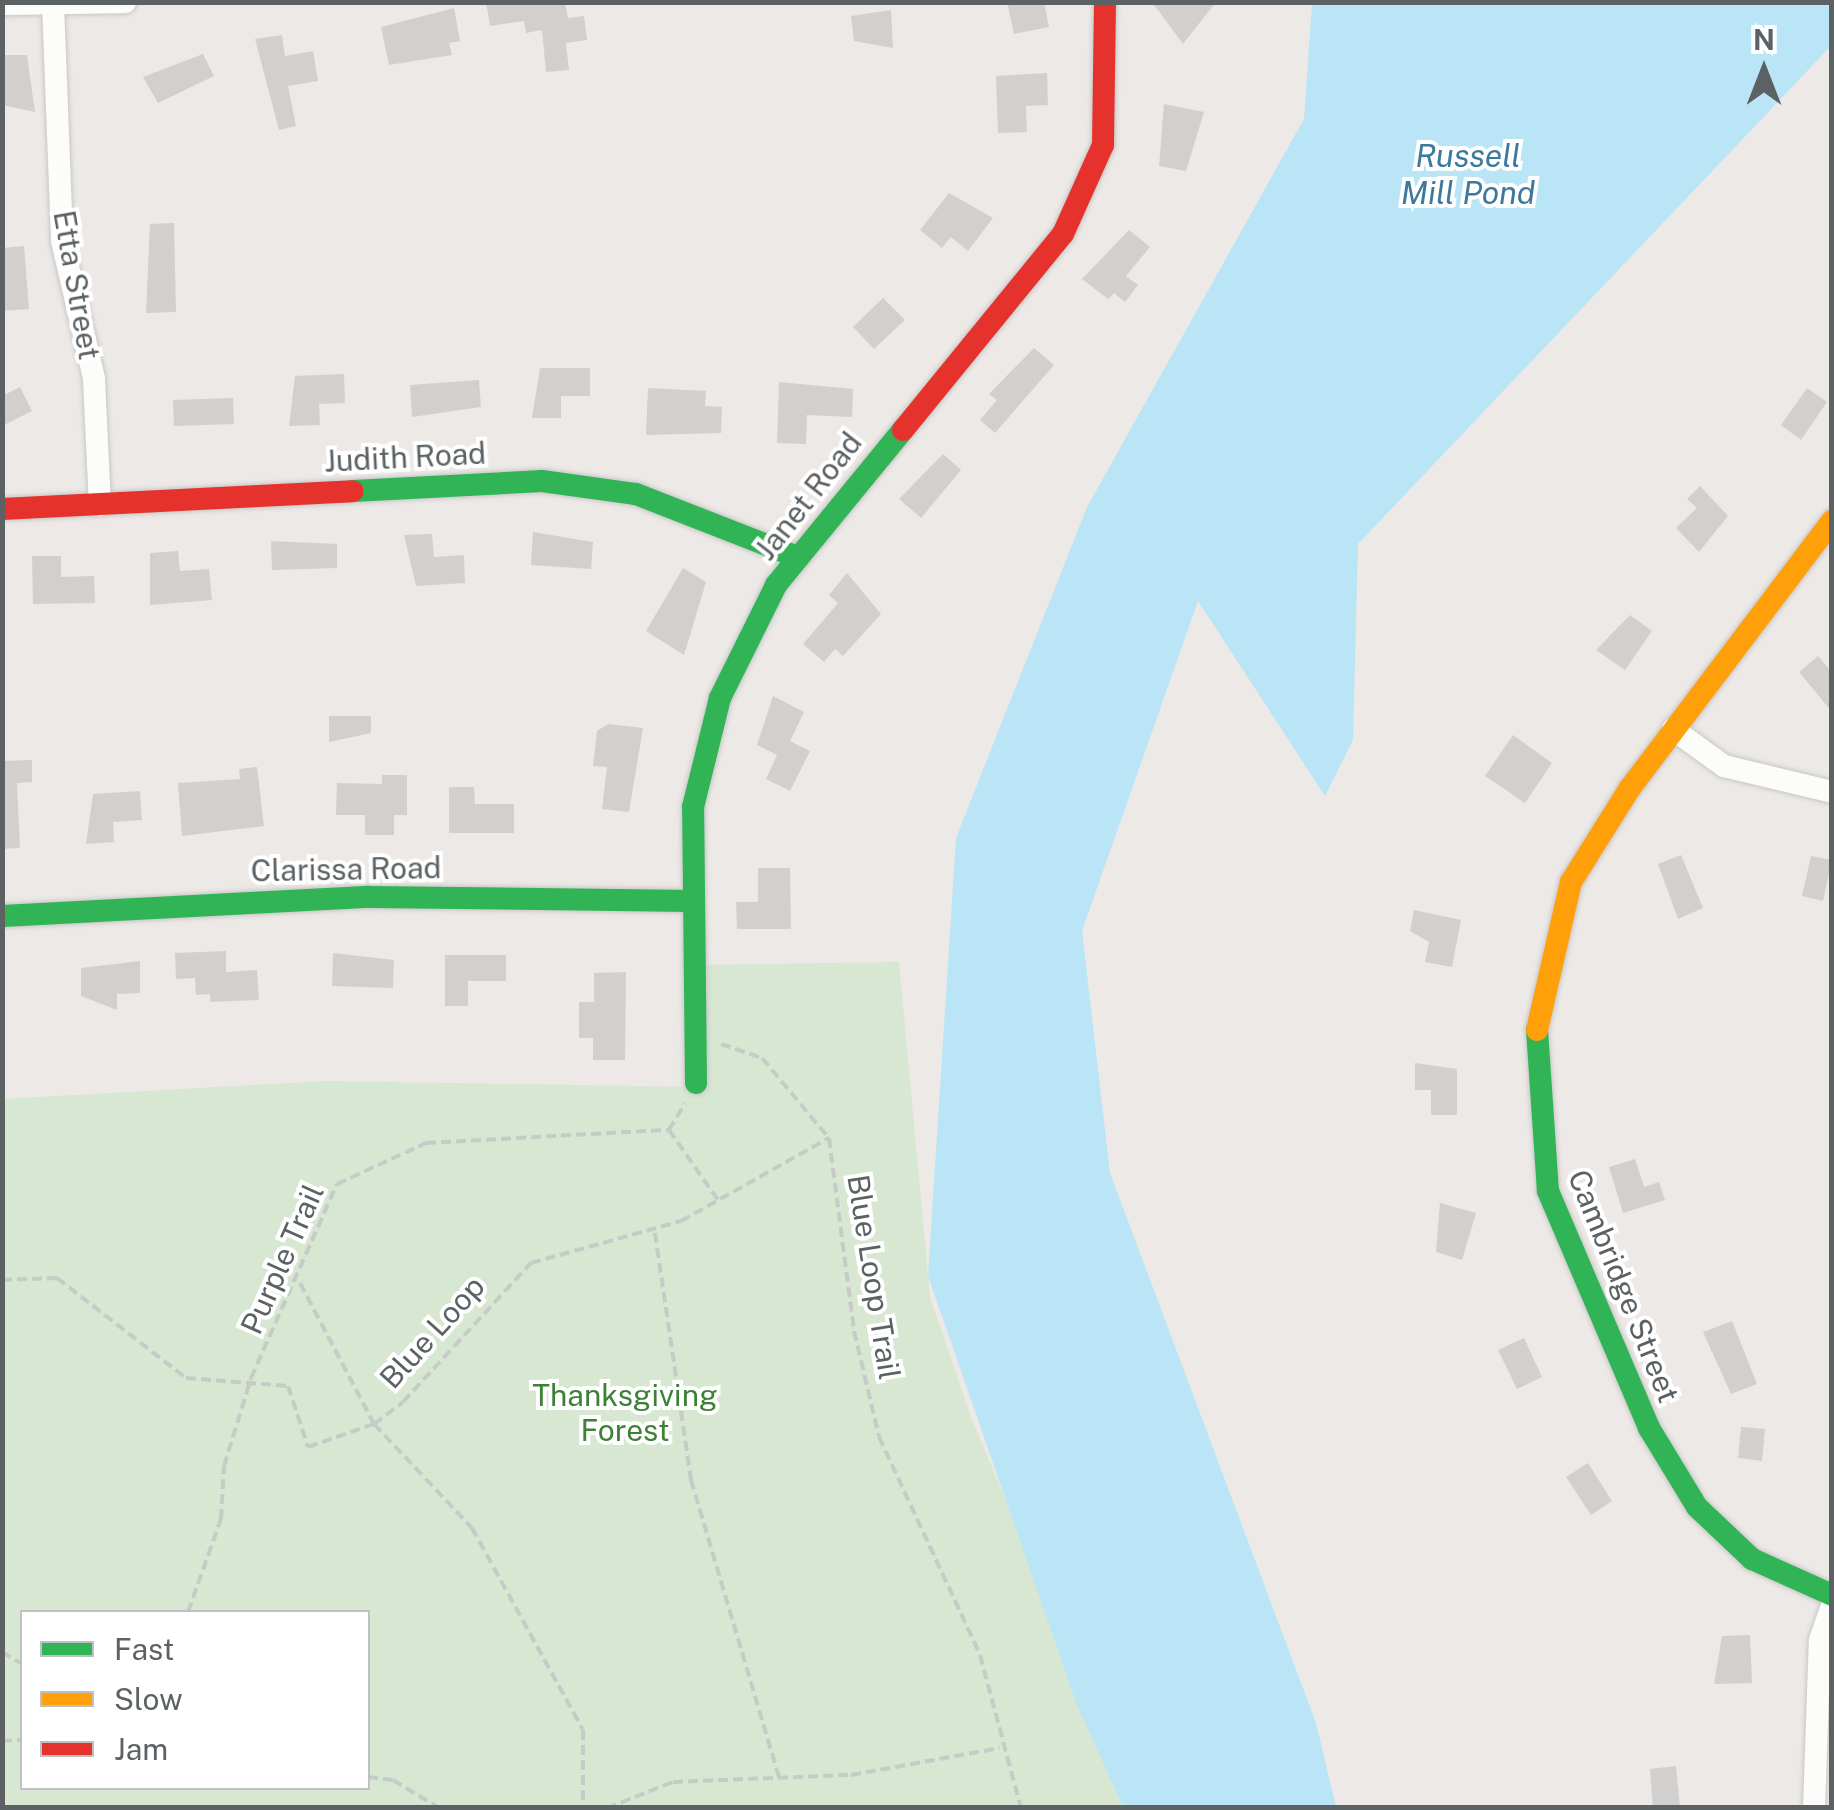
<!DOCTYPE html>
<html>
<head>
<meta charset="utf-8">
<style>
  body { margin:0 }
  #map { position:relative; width:1834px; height:1810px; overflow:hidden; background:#ece9e6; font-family:"Public Sans",sans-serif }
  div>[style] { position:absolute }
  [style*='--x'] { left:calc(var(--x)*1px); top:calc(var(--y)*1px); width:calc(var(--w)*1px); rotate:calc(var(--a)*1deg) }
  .green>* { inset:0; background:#d7e7d2 }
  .water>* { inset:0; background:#bae5f6 }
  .building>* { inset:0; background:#d2d0cf }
  .path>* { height:4px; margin-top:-2px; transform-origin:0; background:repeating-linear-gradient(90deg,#c6cbc8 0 10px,transparent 0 15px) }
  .roads { filter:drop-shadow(0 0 2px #c8c8c8) drop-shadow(0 0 2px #c8c8c8) }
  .street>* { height:22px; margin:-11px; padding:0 11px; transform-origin:11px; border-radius:11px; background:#fcfcfb }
  .fast>* { height:22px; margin:-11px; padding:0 11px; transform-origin:11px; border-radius:11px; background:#30b455 }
  .slow>* { height:22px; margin:-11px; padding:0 11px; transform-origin:11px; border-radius:11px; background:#ff9f0a }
  .jam>* { height:22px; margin:-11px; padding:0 11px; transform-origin:11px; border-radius:11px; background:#e5322d }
  span { translate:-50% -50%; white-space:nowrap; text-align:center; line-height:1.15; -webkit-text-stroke:8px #fff; paint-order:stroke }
  .street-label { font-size:30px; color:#5c6164 }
  .park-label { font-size:30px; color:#3d8136 }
  .water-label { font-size:32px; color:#3d799d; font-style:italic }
  .frame { position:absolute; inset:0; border:5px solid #5c6164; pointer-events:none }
  .legend { position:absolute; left:20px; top:1610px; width:350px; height:180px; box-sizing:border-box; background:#fff; border:2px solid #bec0c1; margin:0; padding:12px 18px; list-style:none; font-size:30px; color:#5c6164 }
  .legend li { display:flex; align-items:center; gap:20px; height:50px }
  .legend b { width:50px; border:2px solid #bec0c1 }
  .north { position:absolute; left:1714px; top:20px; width:100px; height:100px; -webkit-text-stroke:8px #fff; paint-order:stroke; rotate:0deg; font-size:28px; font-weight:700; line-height:40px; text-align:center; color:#5c6164 }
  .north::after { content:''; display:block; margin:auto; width:35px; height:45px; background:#5c6164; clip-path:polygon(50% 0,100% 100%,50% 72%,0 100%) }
</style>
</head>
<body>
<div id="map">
  <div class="green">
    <div style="clip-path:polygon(evenodd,899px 962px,930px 1297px,972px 1420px,1135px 1807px,3px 1808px,3px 1099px,325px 1081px,705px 1087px,705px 965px,899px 962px,22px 1612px,368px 1612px,368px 1788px,22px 1788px,22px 1612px)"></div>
  </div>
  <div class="water">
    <div style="clip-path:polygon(1312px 3px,1831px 3px,1831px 46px,1358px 544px,1353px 740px,1325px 796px,1198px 601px,1082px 931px,1110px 1173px,1316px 1723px,1336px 1807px,1123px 1807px,1077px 1705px,928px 1276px,956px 838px,1087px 507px,1304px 119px)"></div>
  </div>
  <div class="building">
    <div style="clip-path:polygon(486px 2px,565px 2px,568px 18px,584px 16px,587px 40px,566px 43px,569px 70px,546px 72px,542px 30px,526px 33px,524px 21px,490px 26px)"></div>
    <div style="clip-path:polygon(1007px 2px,1044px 2px,1049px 27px,1014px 34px)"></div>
    <div style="clip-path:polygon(1152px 2px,1216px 2px,1183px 44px)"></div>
    <div style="clip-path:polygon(454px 8px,460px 41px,449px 43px,452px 55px,389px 65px,381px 27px)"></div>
    <div style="clip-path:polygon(891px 10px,893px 48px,854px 41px,851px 16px)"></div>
    <div style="clip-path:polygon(282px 35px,285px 56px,313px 51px,318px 81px,288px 86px,296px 126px,279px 130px,255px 39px)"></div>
    <div style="clip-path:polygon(203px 54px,214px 76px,158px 103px,143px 77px)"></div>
    <div style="clip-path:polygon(2px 55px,27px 55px,35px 112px,2px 105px)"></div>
    <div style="clip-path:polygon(1047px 73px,1048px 105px,1026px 106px,1027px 132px,998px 133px,996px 76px)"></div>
    <div style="clip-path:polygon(1164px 104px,1204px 112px,1186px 171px,1159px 166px)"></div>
    <div style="clip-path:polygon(949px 193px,993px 218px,968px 251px,951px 237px,942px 248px,920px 230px)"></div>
    <div style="clip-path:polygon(174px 223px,176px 312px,146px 313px,150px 224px)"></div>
    <div style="clip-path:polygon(1129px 230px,1150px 247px,1126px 276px,1138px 285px,1125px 302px,1114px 293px,1108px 299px,1082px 279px)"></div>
    <div style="clip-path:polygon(24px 246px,29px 309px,2px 311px,2px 248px)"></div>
    <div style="clip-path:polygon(883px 298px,905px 320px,874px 349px,853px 327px)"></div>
    <div style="clip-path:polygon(1034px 348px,1054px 365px,995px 433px,980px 420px,997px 400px,989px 394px)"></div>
    <div style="clip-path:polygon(540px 368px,590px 368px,590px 396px,561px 396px,561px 418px,532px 418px)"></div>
    <div style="clip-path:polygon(344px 374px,345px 403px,319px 404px,320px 425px,289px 426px,295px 376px)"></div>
    <div style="clip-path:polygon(479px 380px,481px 407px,412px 417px,410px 385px)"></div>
    <div style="clip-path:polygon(779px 382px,853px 389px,852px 417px,807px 415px,806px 444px,777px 443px)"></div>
    <div style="clip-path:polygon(20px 387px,32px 411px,2px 426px,2px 396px)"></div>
    <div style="clip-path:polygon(648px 388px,706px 391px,705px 406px,722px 407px,721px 433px,646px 435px)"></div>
    <div style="clip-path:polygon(1807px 388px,1827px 402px,1801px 440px,1781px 425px)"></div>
    <div style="clip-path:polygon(233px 398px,234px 424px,174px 426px,173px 400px)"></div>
    <div style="clip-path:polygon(943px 454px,961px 470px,921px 518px,899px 499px)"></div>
    <div style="clip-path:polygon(1700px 486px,1728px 516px,1699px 552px,1676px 528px,1697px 508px,1687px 499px)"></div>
    <div style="clip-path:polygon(533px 532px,593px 542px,591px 569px,531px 565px)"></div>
    <div style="clip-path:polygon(432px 534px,434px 557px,464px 555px,465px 583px,416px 586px,404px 535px)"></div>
    <div style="clip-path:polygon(271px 541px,337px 544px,337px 568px,272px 570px)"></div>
    <div style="clip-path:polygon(178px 551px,180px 571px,209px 569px,212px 600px,150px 605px,150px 553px)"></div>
    <div style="clip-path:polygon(32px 556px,61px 556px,61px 577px,94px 576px,95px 603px,33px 604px)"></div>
    <div style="clip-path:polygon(683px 568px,706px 582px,684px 655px,646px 631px)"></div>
    <div style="clip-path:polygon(847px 573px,881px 614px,843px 656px,835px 649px,824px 662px,803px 644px,838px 603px,829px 595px)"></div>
    <div style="clip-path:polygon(1630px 615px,1652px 631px,1625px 670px,1596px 650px)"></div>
    <div style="clip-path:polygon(1818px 656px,1832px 673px,1832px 712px,1799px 672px)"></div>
    <div style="clip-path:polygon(773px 696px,804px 712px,790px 741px,810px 751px,790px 791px,766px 779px,777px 755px,757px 745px)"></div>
    <div style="clip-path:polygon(329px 716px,371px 716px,371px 733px,329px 742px)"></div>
    <div style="clip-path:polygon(608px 724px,643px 728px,629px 812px,602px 809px,607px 767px,593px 766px,597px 731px)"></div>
    <div style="clip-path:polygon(1513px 735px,1552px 763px,1525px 803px,1485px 776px)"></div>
    <div style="clip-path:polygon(32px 760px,32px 782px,17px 783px,20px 848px,2px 849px,2px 761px)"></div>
    <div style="clip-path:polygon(257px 767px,264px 826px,182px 836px,178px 783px,240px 779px,239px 769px)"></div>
    <div style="clip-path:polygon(382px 775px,407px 775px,407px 815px,394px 815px,394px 835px,365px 835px,365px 815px,336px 815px,337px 783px,382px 784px)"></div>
    <div style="clip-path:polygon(449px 787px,474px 787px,475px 804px,514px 804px,514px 833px,449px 833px)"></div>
    <div style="clip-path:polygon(140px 791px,142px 820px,113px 822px,114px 842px,86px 844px,93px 794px)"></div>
    <div style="clip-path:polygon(1681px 855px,1703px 908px,1678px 919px,1658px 864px)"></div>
    <div style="clip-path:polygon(1811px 856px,1832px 860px,1823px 901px,1802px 896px)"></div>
    <div style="clip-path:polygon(758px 868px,790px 868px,791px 929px,737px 929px,736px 902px,758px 902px)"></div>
    <div style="clip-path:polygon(1414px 910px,1461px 920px,1452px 967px,1425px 962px,1429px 942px,1410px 931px)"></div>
    <div style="clip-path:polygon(226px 951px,226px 972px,257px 970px,259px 1000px,210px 1002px,210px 994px,196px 995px,195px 978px,176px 979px,175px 953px)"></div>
    <div style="clip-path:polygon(333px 953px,394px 960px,393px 988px,332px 986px)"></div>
    <div style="clip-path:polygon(445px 955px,506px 955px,506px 981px,468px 981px,468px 1006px,445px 1006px)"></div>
    <div style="clip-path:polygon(140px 961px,140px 993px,117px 994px,117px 1010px,81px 996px,81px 968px)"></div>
    <div style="clip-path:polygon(626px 972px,625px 1060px,593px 1060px,593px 1038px,579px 1038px,579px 1002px,594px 1002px,594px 973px)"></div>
    <div style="clip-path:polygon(1415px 1063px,1457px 1069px,1457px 1115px,1431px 1115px,1431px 1090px,1415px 1090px)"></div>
    <div style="clip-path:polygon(1635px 1159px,1644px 1187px,1659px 1182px,1665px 1200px,1623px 1213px,1609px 1167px)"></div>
    <div style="clip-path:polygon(1440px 1203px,1476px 1213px,1462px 1260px,1436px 1252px)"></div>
    <div style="clip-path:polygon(1732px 1321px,1757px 1384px,1731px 1394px,1703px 1332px)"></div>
    <div style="clip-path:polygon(1524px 1338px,1542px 1377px,1517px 1389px,1498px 1350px)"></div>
    <div style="clip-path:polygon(1741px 1427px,1765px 1429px,1762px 1461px,1738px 1458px)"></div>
    <div style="clip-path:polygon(1588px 1463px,1612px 1501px,1591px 1515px,1566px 1477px)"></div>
    <div style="clip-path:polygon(1750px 1635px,1752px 1683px,1714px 1684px,1722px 1636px)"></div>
    <div style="clip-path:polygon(1676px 1766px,1680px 1808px,1653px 1808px,1650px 1769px)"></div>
  </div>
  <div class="path">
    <div style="--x:721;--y:1044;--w:43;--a:18.9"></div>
    <div style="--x:762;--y:1058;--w:104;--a:50.1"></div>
    <div style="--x:829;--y:1138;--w:195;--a:82.6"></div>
    <div style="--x:854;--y:1331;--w:109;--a:76.7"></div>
    <div style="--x:879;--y:1437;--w:240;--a:65.1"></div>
    <div style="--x:980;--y:1655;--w:158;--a:75"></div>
    <div style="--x:669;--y:1130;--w:85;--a:55"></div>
    <div style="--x:655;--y:1233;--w:250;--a:81.7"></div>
    <div style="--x:691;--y:1480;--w:311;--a:73.5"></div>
    <div style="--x:2;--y:1280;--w:55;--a:-2.1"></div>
    <div style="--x:57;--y:1278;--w:163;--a:37.8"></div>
    <div style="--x:186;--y:1378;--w:102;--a:4.5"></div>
    <div style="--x:288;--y:1386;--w:64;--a:71.8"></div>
    <div style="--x:308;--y:1447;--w:70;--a:-19.2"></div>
    <div style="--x:374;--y:1424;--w:36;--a:-37"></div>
    <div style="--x:403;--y:1402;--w:189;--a:-47.4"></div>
    <div style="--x:531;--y:1263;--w:156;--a:-15.6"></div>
    <div style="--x:681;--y:1221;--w:170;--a:-29.3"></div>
    <div style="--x:300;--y:1283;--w:159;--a:62.3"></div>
    <div style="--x:374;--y:1424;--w:143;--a:46.7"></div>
    <div style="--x:472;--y:1528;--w:230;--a:61.2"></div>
    <div style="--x:583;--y:1730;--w:78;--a:90"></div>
    <div style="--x:188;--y:1612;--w:99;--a:-70.5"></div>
    <div style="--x:221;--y:1519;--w:53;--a:-86.8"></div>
    <div style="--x:224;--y:1466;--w:92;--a:-72.9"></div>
    <div style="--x:251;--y:1378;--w:212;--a:-66.1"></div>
    <div style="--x:337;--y:1184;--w:98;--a:-24.7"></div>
    <div style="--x:426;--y:1143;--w:243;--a:-3.1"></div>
    <div style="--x:669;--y:1130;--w:31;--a:-59"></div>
    <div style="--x:2;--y:1652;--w:23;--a:31"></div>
    <div style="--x:2;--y:1741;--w:20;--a:-3"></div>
    <div style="--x:368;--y:1777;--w:25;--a:7"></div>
    <div style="--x:393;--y:1780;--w:54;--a:31.3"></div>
    <div style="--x:607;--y:1808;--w:71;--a:-21.5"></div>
    <div style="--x:673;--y:1782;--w:178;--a:-2.3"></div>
    <div style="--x:851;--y:1775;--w:151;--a:-10.3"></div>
  </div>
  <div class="roads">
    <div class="street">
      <div style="--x:2;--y:4;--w:123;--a:-0.9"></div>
      <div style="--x:53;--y:4;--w:237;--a:87.8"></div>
      <div style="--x:62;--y:241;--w:142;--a:76.9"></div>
      <div style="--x:94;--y:379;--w:126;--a:87.3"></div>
      <div style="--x:1673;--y:729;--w:63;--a:36"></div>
      <div style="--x:1724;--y:766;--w:111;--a:13.5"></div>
      <div style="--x:1814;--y:1808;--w:168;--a:-88"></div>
      <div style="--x:1820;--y:1640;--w:37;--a:-71"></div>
    </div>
    <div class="fast">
      <div style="--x:353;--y:491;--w:189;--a:-3"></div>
      <div style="--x:542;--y:481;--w:95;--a:7.9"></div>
      <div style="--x:636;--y:494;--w:174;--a:21.3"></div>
      <div style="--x:2;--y:916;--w:368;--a:-3"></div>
      <div style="--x:370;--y:897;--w:322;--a:0.7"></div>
      <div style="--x:1537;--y:1030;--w:161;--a:86.1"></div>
      <div style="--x:1548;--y:1191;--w:258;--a:66.9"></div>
      <div style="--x:1649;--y:1428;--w:92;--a:58.7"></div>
      <div style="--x:1697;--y:1507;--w:76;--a:43.4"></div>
      <div style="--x:1752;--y:1559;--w:88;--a:24.2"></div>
      <div style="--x:696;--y:1083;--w:276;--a:-90.6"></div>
      <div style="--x:693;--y:807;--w:112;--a:-76.1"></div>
      <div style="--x:720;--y:698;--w:126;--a:-63.6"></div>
      <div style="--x:776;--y:585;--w:200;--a:-50.7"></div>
    </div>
    <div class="slow">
      <div style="--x:1537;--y:1030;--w:152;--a:-77.1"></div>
      <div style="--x:1571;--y:882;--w:111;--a:-57.9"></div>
      <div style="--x:1630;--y:788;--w:335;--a:-52.9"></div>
    </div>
    <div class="jam">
      <div style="--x:903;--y:430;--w:253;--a:-50.8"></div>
      <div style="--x:1063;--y:234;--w:98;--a:-65.8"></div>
      <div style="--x:1103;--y:145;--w:143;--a:-89.2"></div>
      <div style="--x:2;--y:509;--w:351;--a:-2.9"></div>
    </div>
  </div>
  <div class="street-label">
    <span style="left:77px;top:285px;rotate:80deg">Etta Street</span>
    <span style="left:405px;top:457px;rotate:-3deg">Judith Road</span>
    <span style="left:808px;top:496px;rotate:-52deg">Janet Road</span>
    <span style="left:346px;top:869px;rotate:-1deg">Clarissa Road</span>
    <span style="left:282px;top:1259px;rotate:-66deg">Purple Trail</span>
    <span style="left:874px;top:1277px;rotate:81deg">Blue Loop Trail</span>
    <span style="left:1624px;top:1286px;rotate:68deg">Cambridge Street</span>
    <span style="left:432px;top:1332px;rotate:-48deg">Blue Loop</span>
  </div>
  <div class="park-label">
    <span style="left:625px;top:1412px">Thanksgiving<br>Forest</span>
  </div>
  <div class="water-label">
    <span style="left:1468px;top:175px">Russell<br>Mill Pond</span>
  </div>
  <div class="frame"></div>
  <ul class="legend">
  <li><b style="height:12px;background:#30b455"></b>Fast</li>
  <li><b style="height:12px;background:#ff9f0a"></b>Slow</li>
  <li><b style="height:12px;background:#e5322d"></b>Jam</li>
  </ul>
  <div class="north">N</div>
</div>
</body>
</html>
